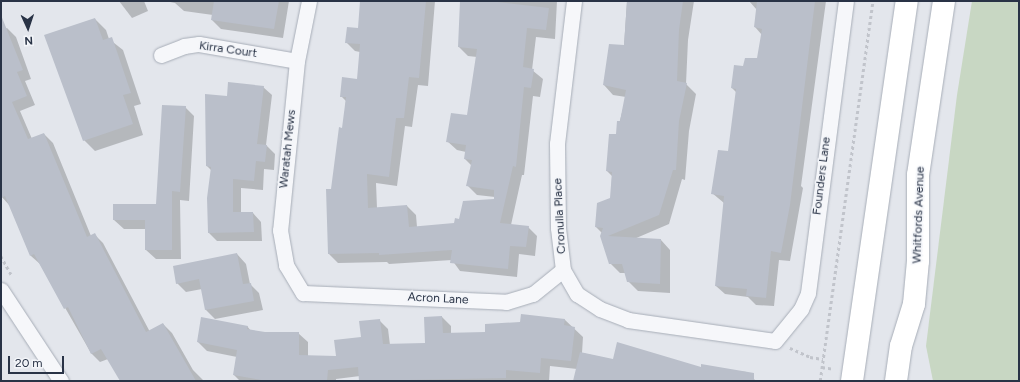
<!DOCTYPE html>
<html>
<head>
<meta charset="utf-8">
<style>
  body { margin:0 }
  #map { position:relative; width:1020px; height:382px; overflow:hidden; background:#e3e6ec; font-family:Figtree,sans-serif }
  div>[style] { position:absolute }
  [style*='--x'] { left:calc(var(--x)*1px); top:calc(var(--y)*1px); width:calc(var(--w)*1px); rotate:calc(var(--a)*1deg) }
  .green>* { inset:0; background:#c8d7c3 }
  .shadow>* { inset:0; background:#0003 }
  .building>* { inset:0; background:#babfca }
  .path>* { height:2.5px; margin-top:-1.25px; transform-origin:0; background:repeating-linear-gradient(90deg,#c1c4cb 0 3px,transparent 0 6px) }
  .roads { filter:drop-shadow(0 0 1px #a7adb7) drop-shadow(0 0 1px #a7adb7) }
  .minor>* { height:15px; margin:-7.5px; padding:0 7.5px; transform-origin:7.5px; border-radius:7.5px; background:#f6f7fa }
  .primary>* { height:22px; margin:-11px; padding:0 11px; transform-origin:11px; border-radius:11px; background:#fff }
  span { translate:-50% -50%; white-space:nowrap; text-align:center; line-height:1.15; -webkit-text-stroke:3px #f3f5f9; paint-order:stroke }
  .street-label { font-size:12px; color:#293346 }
  .frame { position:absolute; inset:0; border:2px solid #293346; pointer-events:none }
  .north { position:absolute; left:8px; top:8px; width:40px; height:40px; -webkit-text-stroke:3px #f3f5f9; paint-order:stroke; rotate:177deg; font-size:11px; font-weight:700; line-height:16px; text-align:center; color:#293346 }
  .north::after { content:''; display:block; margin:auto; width:14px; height:18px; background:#293346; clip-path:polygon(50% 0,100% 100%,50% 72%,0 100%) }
  .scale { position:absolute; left:8px; top:356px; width:56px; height:18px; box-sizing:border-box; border:2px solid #293346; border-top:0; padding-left:5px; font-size:12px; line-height:14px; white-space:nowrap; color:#293346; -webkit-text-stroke:3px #f3f5f9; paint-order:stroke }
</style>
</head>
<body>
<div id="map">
  <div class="green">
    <div style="clip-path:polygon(972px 1px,1019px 1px,1019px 381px,933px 381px,926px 346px,957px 95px)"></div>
  </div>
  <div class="shadow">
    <div style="clip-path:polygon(119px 1px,144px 1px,148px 11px,132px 18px)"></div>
    <div style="clip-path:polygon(165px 1px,289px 1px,283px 38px,221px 29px,212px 20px,213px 15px,184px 11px,175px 3px)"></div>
    <div style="clip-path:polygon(361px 1px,435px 1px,428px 86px,418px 85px,412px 127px,405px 126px,397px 186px,376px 183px,377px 208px,407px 206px,416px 215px,417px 227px,455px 224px,495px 200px,495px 197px,477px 195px,468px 186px,472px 166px,465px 159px,466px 152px,457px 150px,447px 141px,468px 116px,477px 57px,468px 56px,459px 47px,461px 1px,557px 1px,555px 39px,536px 37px,532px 70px,543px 79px,540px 97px,533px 96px,524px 175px,522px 175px,511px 225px,528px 227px,537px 236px,535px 256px,519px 254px,517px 277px,460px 271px,452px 260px,389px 264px,387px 262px,338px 263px,329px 254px,327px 190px,332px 190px,343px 129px,346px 101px,341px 96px,358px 80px,360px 52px,355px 51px,346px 42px,359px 30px)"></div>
    <div style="clip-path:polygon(627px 1px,694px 1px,688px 40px,686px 84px,696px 94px,689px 131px,685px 180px,682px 179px,669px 224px,634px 239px,661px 240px,670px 250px,670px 293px,638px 291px,628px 281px,625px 273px,620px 273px,610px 263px,602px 233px,596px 227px,611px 199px,612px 176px,607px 171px,626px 97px,613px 95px,604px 85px,624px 46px)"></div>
    <div style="clip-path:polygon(749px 1px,826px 1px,801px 186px,803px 188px,790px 261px,779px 260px,774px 306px,756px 305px,748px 297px,725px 294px,716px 286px,724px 203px,712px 193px,729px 152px,737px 93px,732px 88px,758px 59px,762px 35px,755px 27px,757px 10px)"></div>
    <div style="clip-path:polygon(95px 19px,106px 30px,109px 39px,123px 50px,141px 104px,134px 106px,143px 135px,95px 151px,84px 140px)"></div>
    <div style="clip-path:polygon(1px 26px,2px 30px,7px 28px,16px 37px,31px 79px,25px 81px,35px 105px,20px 111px,32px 139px,44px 134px,53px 143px,91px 236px,94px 234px,103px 243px,150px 332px,163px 324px,172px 333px,193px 370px,204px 381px,121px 381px,108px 359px,100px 362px,91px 353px,40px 264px,31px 256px,10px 206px,1px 196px)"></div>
    <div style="clip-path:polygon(263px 87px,272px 95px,266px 145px,275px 154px,274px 170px,264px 169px,263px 190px,241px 188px,241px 213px,253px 213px,261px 222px,262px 241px,217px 241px,209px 233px,212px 171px,207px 166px,228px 98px)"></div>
    <div style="clip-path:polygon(185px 107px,194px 116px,189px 201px,180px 200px,181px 259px,156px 259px,146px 250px,146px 229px,124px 229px,114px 220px,157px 205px)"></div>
    <div style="clip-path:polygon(237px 254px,246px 264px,250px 284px,259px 293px,263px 310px,215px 319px,206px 310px,202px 289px,186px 292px,177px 283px)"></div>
    <div style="clip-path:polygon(442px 317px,451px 326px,451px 334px,486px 333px,564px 319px,583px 337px,582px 353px,614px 360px,747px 372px,756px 381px,574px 381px,577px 369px,550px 366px,549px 381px,360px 381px,360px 376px,336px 379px,336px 381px,240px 381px,234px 375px,237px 357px,207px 351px,198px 342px,247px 326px,251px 331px,265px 333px,298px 333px,308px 342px,308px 356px,337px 357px,362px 338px,379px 320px,388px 329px,390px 345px,426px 344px)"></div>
  </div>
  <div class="building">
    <div style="clip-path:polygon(214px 1px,279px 1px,274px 29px,211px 20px)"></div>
    <div style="clip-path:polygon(360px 1px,426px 1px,419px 78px,409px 77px,404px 118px,396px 118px,389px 177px,367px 174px,368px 208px,407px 205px,409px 227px,454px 223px,455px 218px,459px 219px,463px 201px,494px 199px,494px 190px,466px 186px,472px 160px,464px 159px,466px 145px,446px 142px,451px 113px,467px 115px,477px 49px,458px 47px,460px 1px,489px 1px,549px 8px,546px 30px,527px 28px,523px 67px,534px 69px,531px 88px,524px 87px,516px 167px,513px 166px,500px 223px,529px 226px,526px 247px,510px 246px,508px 269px,450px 263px,452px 250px,379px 255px,379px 253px,328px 254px,326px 189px,331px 189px,339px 127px,342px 128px,346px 97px,340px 97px,342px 77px,357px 79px,360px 44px,345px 43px,347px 27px,358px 28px)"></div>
    <div style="clip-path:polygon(627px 1px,683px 1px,679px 30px,677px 81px,687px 83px,679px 121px,676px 170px,673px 170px,659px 215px,608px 236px,661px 239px,660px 284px,627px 282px,622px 264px,609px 264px,600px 236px,603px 228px,595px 227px,597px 203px,610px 198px,612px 172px,606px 171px,609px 134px,616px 134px,617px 121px,620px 121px,626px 90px,603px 85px,609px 44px,624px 45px)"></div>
    <div style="clip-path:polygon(757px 1px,815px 1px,790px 205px,781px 253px,771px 251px,766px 298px,746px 296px,747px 289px,715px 286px,724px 196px,711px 194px,718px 150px,728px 151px,736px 89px,731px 88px,734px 65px,743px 66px,745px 58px,757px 58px,762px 29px,754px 27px)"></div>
    <div style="clip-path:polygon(1px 15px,23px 70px,17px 72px,27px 96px,12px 102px,28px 139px,44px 133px,87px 237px,95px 233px,146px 332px,163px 323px,196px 381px,120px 381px,101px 349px,91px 354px,68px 307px,64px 309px,34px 254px,30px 256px,5px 196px,1px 198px)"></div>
    <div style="clip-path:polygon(95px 18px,103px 40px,112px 37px,131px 93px,123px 95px,133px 124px,83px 141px,44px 35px)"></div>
    <div style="clip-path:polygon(228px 82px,264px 86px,257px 144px,267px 145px,265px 162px,256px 161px,254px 181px,233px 179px,233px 212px,253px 212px,254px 232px,208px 233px,207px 198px,211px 167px,206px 166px,205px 94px,227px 96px)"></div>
    <div style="clip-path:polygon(162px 105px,186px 106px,180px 192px,172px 191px,172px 250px,145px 250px,145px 220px,113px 220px,113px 204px,156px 204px)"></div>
    <div style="clip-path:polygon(237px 253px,243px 284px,251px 283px,254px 301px,205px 310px,199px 279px,176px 284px,173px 266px)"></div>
    <div style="clip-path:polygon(521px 314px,565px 319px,564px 325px,575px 327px,571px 361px,541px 358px,540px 373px,506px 370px,506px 378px,359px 381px,358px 367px,328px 370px,327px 381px,267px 381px,233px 375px,237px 350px,197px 342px,201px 317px,248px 326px,247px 329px,265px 332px,299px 332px,299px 355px,336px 356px,334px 340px,361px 337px,359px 321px,380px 319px,383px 344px,425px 343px,424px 317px,442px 316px,443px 333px,485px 332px,485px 324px,520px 322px)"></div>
    <div style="clip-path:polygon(617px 342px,701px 367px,701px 364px,754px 373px,754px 381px,573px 381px,580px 352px,613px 359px)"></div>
  </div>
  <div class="path">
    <div style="--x:1;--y:256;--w:23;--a:61"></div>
    <div style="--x:790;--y:348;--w:22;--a:24"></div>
    <div style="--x:810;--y:357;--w:13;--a:9"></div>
    <div style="--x:822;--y:367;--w:12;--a:9"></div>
    <div style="--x:820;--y:381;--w:384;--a:-82.1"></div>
  </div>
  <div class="roads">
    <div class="minor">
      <div style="--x:309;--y:1;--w:61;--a:101.3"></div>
      <div style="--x:297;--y:61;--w:170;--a:95.7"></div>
      <div style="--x:280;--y:230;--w:36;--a:80"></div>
      <div style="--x:286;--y:265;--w:33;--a:59"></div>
      <div style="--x:303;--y:293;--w:203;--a:2.5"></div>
      <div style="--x:506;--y:302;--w:28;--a:-17"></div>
      <div style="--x:533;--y:294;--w:38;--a:-39"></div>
      <div style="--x:574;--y:1;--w:144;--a:96.8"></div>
      <div style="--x:557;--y:144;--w:84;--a:89.3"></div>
      <div style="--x:558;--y:228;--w:42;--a:83.2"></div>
      <div style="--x:563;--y:270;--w:28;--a:60"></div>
      <div style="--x:577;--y:294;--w:27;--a:33"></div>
      <div style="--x:600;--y:309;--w:30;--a:21"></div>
      <div style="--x:628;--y:320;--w:148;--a:8.1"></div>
      <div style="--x:775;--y:341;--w:41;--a:-50.9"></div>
      <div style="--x:801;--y:309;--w:17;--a:-66"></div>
      <div style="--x:808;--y:293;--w:294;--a:-82.6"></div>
      <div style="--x:161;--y:55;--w:25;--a:-21"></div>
      <div style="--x:184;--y:46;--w:15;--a:-8"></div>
      <div style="--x:199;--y:44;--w:99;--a:9.8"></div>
      <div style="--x:1;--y:290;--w:109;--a:56.6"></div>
    </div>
    <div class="primary">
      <div style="--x:852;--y:381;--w:384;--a:-81.8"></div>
      <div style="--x:896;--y:381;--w:35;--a:-82"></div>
      <div style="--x:901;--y:346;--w:44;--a:-72.8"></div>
      <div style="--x:914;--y:304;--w:43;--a:-84.7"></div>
      <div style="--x:918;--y:261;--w:86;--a:-90"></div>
      <div style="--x:918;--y:175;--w:176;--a:-81.5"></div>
    </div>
  </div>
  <div class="street-label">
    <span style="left:228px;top:50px;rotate:8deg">Kirra Court</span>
    <span style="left:288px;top:149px;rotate:-84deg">Waratah Mews</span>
    <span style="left:822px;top:176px;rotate:-83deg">Founders Lane</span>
    <span style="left:919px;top:215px;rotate:-88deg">Whitfords Avenue</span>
    <span style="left:560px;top:216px;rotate:-93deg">Cronulla Place</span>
    <span style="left:438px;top:299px;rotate:3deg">Acron Lane</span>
  </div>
  <div class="frame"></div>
  <div class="north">N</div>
  <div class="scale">20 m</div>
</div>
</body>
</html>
